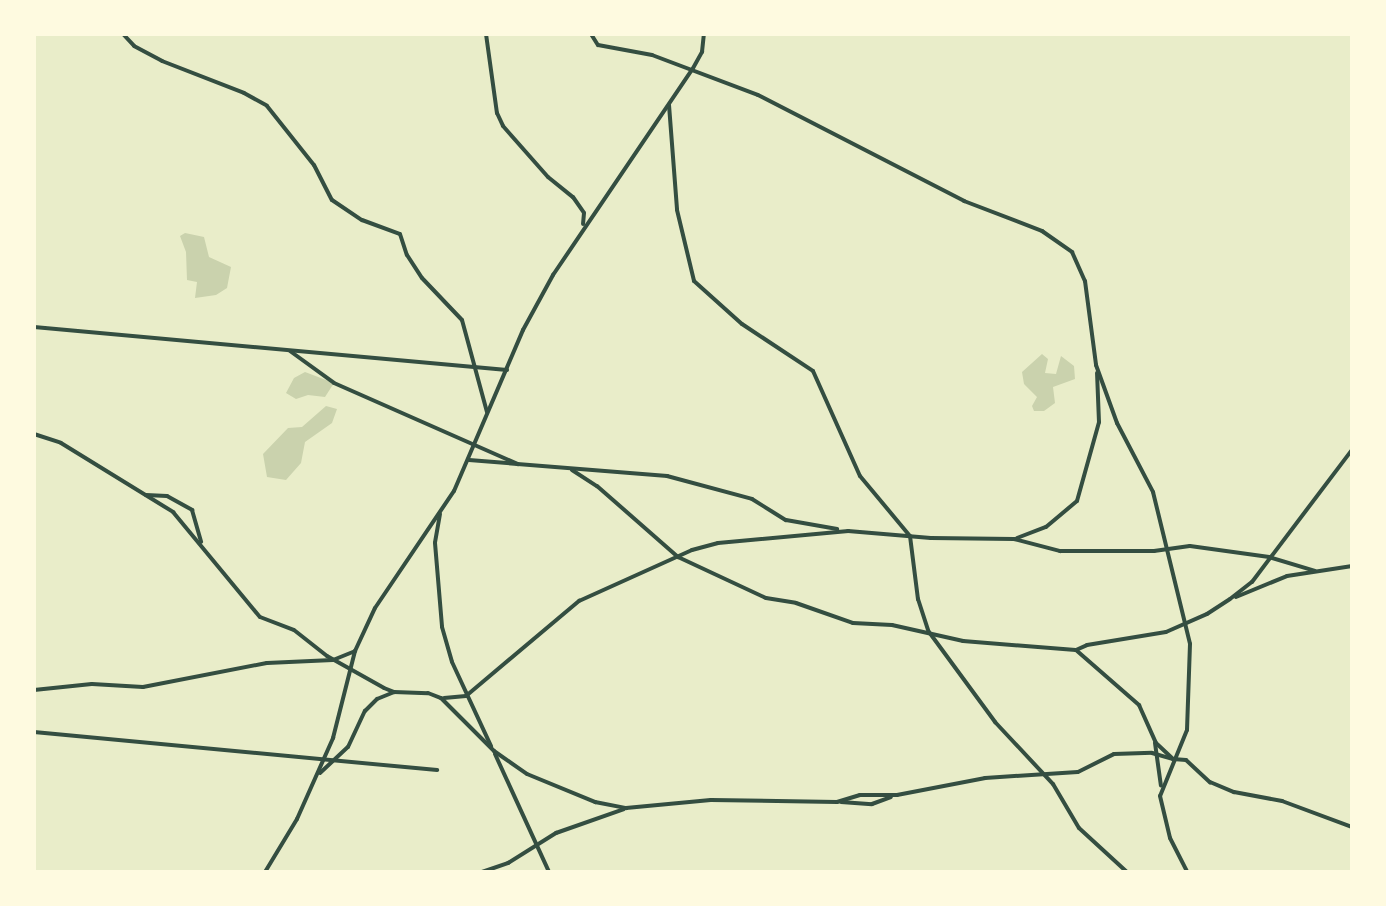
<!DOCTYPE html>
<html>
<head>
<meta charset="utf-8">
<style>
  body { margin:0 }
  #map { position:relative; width:1386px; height:906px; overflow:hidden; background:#e9edc9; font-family:"Titillium Web",sans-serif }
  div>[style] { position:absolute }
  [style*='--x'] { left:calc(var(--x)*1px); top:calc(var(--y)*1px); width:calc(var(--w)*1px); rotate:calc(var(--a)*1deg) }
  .green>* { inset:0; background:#cad2ad }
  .minor>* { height:4px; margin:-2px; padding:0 2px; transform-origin:2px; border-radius:2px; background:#344e41 }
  span { translate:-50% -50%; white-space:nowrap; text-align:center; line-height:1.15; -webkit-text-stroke:6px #fefae0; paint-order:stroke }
  .frame { position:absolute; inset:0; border:36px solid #fefae0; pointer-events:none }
</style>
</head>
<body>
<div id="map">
  <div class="green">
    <div style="clip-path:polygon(185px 233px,204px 237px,209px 257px,231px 267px,227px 288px,216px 295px,195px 298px,197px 282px,187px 280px,186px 252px,180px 236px)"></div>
    <div style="clip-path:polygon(1042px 354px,1048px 359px,1045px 373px,1056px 374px,1061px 356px,1074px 366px,1075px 379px,1053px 387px,1055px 403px,1044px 411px,1034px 411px,1032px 406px,1037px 397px,1024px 384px,1022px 372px)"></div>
    <div style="clip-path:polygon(305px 372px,334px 383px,325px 397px,308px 395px,296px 399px,286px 393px,294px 378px)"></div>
    <div style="clip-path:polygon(326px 406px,337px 409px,332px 423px,305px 442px,301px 463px,286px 480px,267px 477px,263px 454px,288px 428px,302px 427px)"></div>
  </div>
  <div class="minor">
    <div style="--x:123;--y:34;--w:16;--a:47"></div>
    <div style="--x:134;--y:46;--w:32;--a:28"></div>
    <div style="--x:162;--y:61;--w:88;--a:21.3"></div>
    <div style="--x:244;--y:93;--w:26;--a:29"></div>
    <div style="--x:267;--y:106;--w:75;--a:51.5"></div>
    <div style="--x:314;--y:165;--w:39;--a:63"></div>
    <div style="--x:332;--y:200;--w:36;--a:34"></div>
    <div style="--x:362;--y:220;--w:40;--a:20.2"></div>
    <div style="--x:400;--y:234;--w:22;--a:72"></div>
    <div style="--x:407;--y:255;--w:27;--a:57"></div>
    <div style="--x:422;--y:278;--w:58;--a:46.4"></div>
    <div style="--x:462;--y:320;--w:95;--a:74.8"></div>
    <div style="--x:486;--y:34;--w:80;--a:82.1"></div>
    <div style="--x:497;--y:113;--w:14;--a:65"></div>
    <div style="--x:503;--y:126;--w:68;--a:48.6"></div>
    <div style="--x:548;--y:177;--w:32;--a:39"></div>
    <div style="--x:573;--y:197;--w:19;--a:55"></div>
    <div style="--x:584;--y:213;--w:11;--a:95"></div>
    <div style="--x:591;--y:34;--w:13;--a:58"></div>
    <div style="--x:598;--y:45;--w:55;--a:10.5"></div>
    <div style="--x:652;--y:55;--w:113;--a:20.7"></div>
    <div style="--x:758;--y:95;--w:232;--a:27.2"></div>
    <div style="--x:964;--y:201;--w:84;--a:21"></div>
    <div style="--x:1042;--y:231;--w:37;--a:35"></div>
    <div style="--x:1072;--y:252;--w:32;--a:66"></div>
    <div style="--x:1085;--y:281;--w:85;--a:82.5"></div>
    <div style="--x:1096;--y:365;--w:62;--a:70.1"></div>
    <div style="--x:1117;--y:423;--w:78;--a:62.4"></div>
    <div style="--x:1153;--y:492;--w:156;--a:76.3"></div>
    <div style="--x:1190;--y:644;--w:86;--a:92"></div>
    <div style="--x:1187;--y:730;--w:71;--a:112.2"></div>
    <div style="--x:1160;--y:796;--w:43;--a:76.6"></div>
    <div style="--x:1170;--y:838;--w:38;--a:63"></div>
    <div style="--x:669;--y:105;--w:105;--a:85.6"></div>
    <div style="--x:677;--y:210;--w:73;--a:76.5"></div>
    <div style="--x:694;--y:281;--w:64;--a:41.9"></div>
    <div style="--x:742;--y:324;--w:85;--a:33.5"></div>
    <div style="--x:813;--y:371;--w:115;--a:65.9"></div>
    <div style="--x:860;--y:476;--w:78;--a:50.2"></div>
    <div style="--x:910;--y:536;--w:64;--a:82.8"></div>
    <div style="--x:918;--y:599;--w:35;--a:72"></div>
    <div style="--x:929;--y:632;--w:112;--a:53.7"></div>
    <div style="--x:995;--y:722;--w:85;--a:46.9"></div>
    <div style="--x:1053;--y:784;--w:51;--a:59.4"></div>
    <div style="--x:1079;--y:828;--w:65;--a:42.5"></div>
    <div style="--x:34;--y:327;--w:475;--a:5.2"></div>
    <div style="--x:290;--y:351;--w:54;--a:36"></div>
    <div style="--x:334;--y:383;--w:201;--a:23.8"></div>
    <div style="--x:34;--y:434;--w:28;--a:18"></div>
    <div style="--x:61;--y:443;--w:132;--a:31.6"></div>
    <div style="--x:173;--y:512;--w:136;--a:50.4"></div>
    <div style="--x:260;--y:617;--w:36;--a:21"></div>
    <div style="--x:294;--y:630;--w:42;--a:38.2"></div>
    <div style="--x:327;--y:656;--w:65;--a:29.3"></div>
    <div style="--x:384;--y:688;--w:11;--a:22"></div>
    <div style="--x:394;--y:692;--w:34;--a:2"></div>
    <div style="--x:428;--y:693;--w:14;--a:21"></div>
    <div style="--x:441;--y:698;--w:75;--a:45"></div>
    <div style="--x:494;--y:751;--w:40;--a:34.9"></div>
    <div style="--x:527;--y:774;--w:74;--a:22.4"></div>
    <div style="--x:595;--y:802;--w:32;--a:11"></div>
    <div style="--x:626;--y:808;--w:85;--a:-5.4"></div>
    <div style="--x:711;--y:800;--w:126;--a:0.9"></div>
    <div style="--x:837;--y:802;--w:24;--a:-17"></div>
    <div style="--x:860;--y:795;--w:37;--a:0"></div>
    <div style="--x:897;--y:795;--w:90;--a:-10.9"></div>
    <div style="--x:985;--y:778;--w:93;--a:-3.7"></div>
    <div style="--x:1078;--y:772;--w:40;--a:-26.6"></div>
    <div style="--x:1114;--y:754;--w:38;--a:-2"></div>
    <div style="--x:1152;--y:753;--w:22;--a:16"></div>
    <div style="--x:469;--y:460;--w:199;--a:4.6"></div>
    <div style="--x:667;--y:476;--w:88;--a:15.1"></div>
    <div style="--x:752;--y:499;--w:40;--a:32"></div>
    <div style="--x:786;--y:520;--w:52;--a:10"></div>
    <div style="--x:572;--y:470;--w:30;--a:33"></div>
    <div style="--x:597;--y:486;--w:108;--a:41.2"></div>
    <div style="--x:678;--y:557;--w:97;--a:25"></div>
    <div style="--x:766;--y:598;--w:30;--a:9"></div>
    <div style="--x:796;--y:603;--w:60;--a:19.3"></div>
    <div style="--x:853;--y:623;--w:39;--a:3"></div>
    <div style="--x:892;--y:625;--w:73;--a:12.7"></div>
    <div style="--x:963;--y:641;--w:113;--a:4.6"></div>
    <div style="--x:1076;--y:650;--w:84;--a:41.1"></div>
    <div style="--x:1139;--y:705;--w:42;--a:65.9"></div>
    <div style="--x:1156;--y:743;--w:23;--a:43"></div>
    <div style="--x:1173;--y:759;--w:13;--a:4"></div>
    <div style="--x:1186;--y:760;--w:33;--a:43"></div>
    <div style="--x:1210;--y:782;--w:26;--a:23"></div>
    <div style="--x:1234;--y:792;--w:49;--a:10.6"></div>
    <div style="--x:1282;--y:801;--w:75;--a:20.4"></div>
    <div style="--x:146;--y:495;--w:21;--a:3"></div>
    <div style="--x:167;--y:496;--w:29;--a:29"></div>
    <div style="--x:192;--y:510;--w:33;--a:74"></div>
    <div style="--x:440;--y:514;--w:29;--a:100"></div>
    <div style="--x:435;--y:543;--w:84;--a:85.2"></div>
    <div style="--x:442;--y:627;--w:36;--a:74"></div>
    <div style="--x:452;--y:662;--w:93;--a:65.1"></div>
    <div style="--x:1017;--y:538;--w:31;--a:-21"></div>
    <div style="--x:1046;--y:527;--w:40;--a:-40"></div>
    <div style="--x:1077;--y:501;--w:82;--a:-74.4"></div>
    <div style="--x:1099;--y:422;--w:49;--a:-92.3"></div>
    <div style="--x:1236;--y:597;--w:55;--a:-22.4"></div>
    <div style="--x:1287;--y:576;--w:66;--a:-8.7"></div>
    <div style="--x:1076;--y:650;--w:12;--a:-24"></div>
    <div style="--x:1087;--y:645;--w:80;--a:-9.3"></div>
    <div style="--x:1166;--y:632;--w:45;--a:-23.7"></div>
    <div style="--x:1207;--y:614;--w:27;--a:-33"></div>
    <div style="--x:1230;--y:599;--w:28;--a:-38"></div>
    <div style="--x:1252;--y:582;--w:166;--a:-52.9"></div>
    <div style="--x:34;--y:690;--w:58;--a:-5.9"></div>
    <div style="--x:92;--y:684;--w:51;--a:3.4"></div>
    <div style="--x:143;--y:687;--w:126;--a:-11"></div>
    <div style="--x:267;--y:663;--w:66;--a:-2.6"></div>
    <div style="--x:333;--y:660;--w:24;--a:-22"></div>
    <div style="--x:444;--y:698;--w:22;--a:-5"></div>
    <div style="--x:466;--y:696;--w:148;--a:-40.1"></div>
    <div style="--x:579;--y:601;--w:124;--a:-24.3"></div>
    <div style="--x:692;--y:550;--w:27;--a:-15"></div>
    <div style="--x:718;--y:543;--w:131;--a:-5.3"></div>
    <div style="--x:848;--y:531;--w:83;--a:4.8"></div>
    <div style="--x:931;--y:538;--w:83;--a:0.7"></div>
    <div style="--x:1014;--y:539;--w:48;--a:14.6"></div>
    <div style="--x:1060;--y:551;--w:94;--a:0"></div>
    <div style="--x:1154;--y:551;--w:36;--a:-8"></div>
    <div style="--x:1190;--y:546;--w:80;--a:7.9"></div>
    <div style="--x:1269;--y:557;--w:48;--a:16.9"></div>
    <div style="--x:34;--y:732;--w:405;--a:5.4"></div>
    <div style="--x:1155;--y:743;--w:43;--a:82.1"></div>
    <div style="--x:495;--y:754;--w:130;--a:65.4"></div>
    <div style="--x:320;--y:773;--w:38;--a:-43"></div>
    <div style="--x:348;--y:747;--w:40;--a:-65"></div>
    <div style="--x:365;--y:711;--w:17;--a:-45"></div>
    <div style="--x:377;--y:699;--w:18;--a:-22"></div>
    <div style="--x:841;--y:802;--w:31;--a:4"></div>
    <div style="--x:872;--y:804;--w:20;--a:-20"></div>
    <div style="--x:265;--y:872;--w:62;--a:-58.9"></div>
    <div style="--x:297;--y:819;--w:89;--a:-66"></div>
    <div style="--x:333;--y:738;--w:90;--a:-75.8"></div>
    <div style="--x:355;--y:651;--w:47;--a:-65.1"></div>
    <div style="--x:375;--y:608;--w:141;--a:-56"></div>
    <div style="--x:454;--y:491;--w:175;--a:-66.8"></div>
    <div style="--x:523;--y:330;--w:63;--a:-61.4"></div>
    <div style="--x:553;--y:275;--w:248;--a:-55.9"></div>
    <div style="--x:692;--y:70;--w:21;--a:-61"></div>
    <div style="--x:702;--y:52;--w:18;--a:-84"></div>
    <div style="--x:482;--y:872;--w:28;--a:-19"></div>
    <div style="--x:508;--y:863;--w:57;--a:-32"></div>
    <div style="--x:556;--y:833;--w:72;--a:-19.4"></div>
  </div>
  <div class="frame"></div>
</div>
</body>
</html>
